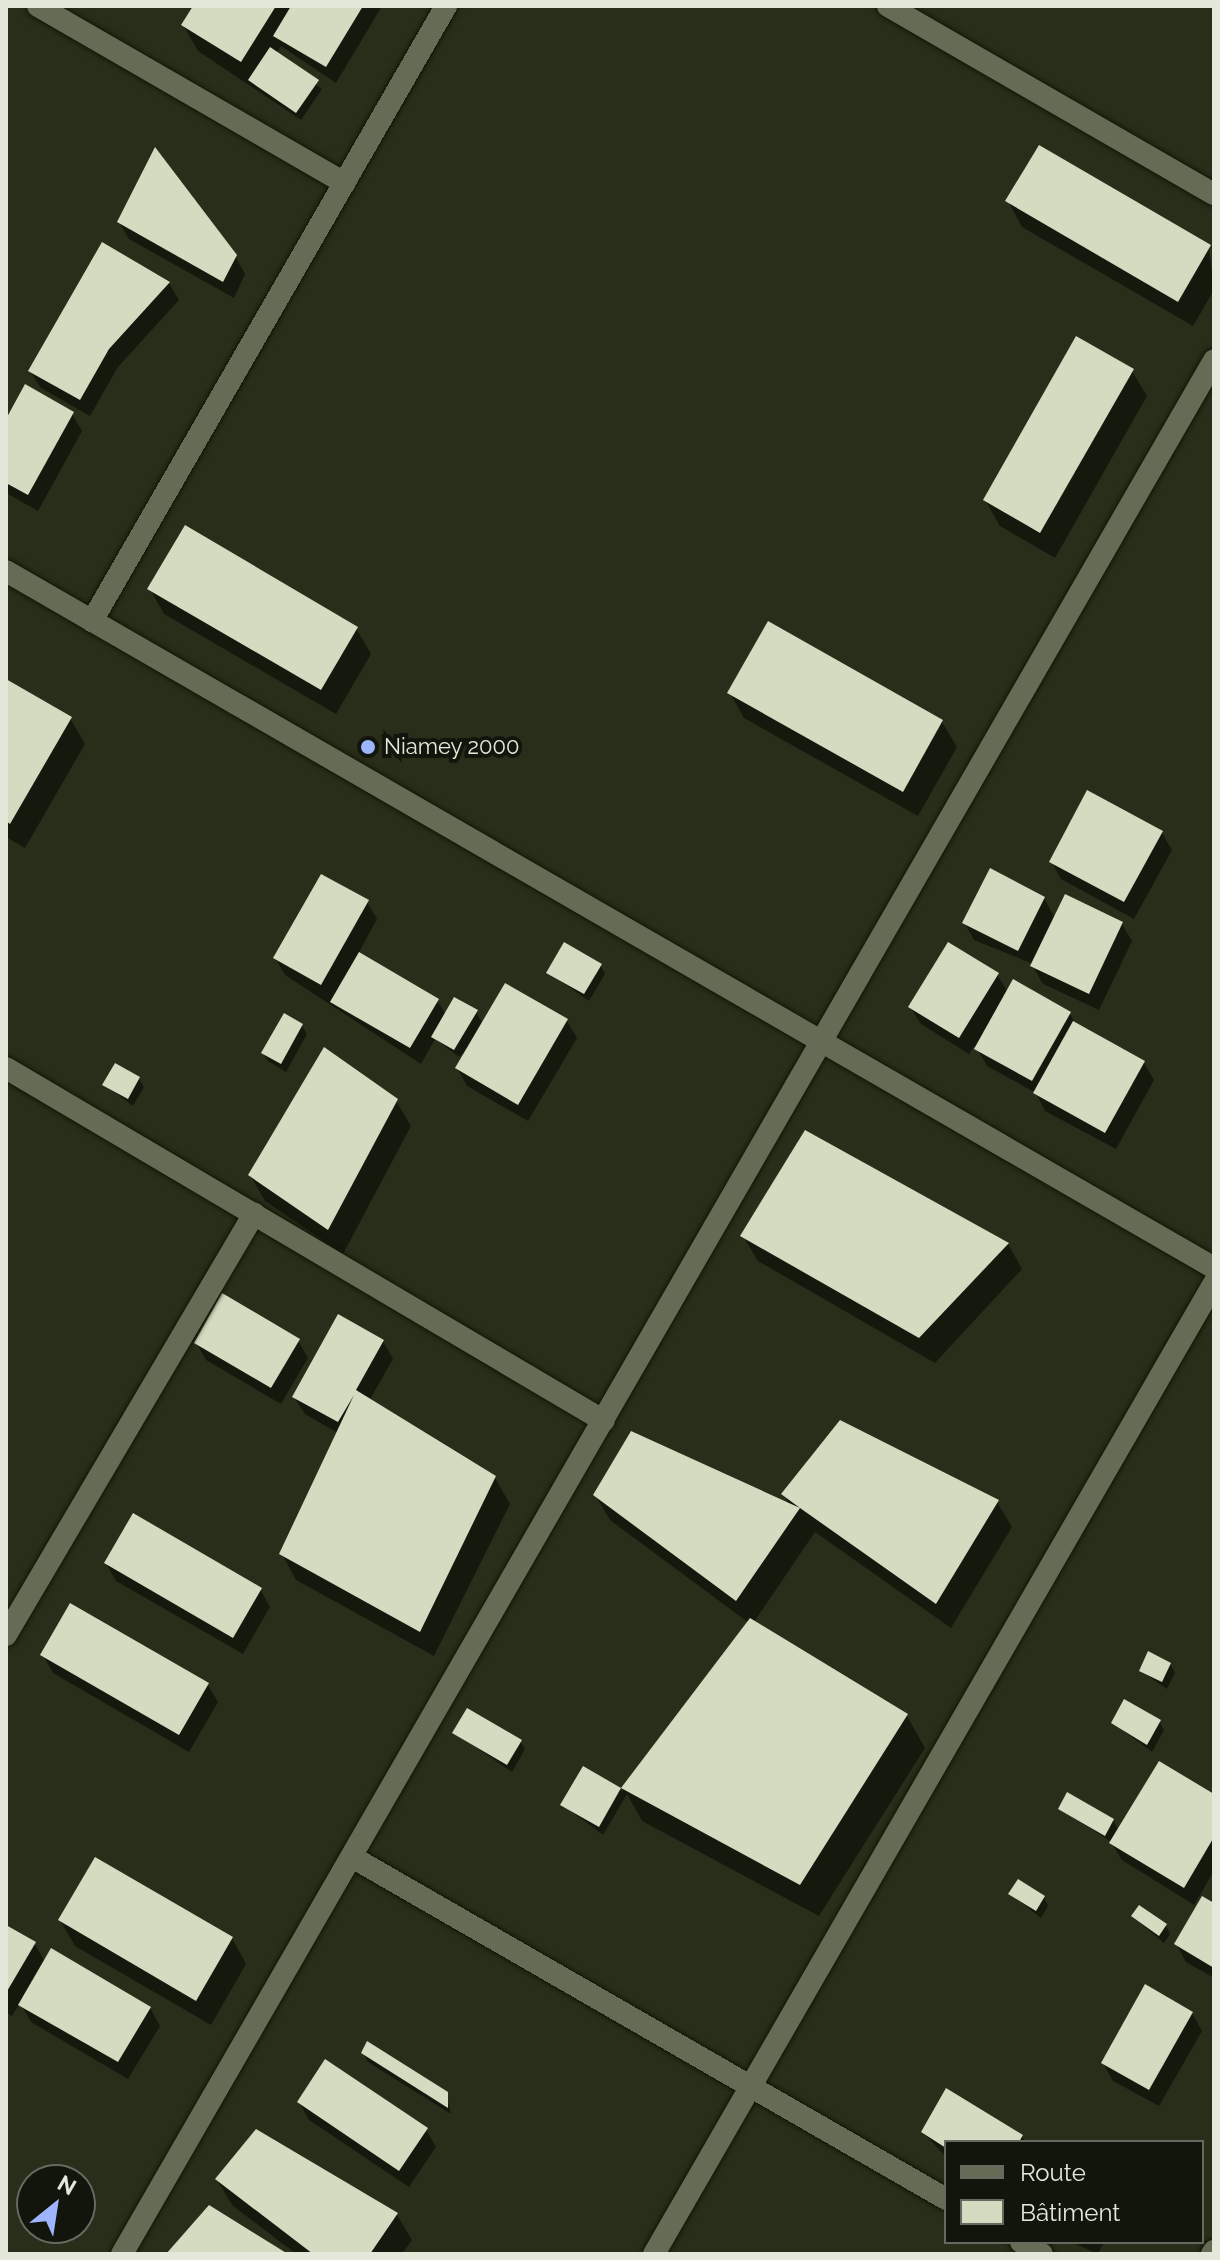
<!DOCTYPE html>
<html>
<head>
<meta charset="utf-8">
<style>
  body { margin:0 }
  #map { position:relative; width:1220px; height:2260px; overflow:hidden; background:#282e1a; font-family:Raleway,sans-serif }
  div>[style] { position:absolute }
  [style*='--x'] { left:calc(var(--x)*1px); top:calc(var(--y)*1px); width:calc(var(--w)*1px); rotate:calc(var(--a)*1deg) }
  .shadow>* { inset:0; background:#0007 }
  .building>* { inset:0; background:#d3dbc1 }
  .roads { filter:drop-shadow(0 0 2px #111604) drop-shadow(0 0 2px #111604) }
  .minor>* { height:22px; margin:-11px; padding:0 11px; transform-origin:11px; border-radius:11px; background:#656c56 }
  .dots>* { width:22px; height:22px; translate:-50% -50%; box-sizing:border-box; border:4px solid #12150c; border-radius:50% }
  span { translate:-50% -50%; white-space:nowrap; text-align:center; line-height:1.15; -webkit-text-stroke:8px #12150c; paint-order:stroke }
  .poi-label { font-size:22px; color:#e4e8db }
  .left { translate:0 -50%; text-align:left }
  .frame { position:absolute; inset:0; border:8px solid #e4e8db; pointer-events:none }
  .legend { position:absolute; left:944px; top:2140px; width:260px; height:104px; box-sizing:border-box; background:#12150c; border:2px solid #66695f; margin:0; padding:10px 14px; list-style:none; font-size:24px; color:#e4e8db }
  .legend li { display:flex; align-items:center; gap:16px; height:40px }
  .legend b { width:40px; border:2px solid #66695f }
  .north { position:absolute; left:16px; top:2164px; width:80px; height:80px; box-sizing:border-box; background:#12150c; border:2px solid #66695f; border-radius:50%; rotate:30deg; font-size:22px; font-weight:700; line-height:32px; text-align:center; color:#e4e8db }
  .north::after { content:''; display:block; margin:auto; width:28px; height:36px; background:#9eb4fd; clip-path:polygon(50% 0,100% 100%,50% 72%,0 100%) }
</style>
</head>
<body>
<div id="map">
  <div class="shadow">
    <div style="clip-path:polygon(195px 6px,382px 6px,336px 83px,281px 46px,276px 54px,322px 89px,301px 120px,198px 51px,183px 25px)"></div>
    <div style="clip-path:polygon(1008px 201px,1209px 247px,1214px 290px,1193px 326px,1022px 227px)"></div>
    <div style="clip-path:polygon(119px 222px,235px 256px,245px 274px,234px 298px,129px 239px)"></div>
    <div style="clip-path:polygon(169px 283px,179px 300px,118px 367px,90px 416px,41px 388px,30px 371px)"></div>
    <div style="clip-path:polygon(1132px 371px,1147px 396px,1055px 558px,1000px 526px,985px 500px)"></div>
    <div style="clip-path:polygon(72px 414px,82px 431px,38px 511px,6px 493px,6px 423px)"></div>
    <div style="clip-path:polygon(150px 589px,356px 628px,371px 654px,336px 714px,164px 614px)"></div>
    <div style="clip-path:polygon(6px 681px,70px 718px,85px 744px,25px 848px,6px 837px)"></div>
    <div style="clip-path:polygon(730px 693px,942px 722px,957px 747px,918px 816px,744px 718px)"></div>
    <div style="clip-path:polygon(1162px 833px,1172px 850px,1134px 919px,1061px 879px,1051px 861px)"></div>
    <div style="clip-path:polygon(1044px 898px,1055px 918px,1122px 924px,1132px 941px,1099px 1010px,1043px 984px,1031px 963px,974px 940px,964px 922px)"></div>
    <div style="clip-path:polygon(367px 902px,377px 919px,358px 954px,437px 1000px,446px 1015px,476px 1012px,483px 1024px,567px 1021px,577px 1038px,528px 1121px,467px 1086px,457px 1068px,470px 1047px,459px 1057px,435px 1039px,421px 1064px,285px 975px,275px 958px)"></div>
    <div style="clip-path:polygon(601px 966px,605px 974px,589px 1001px,549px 973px)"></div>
    <div style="clip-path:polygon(997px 975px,1008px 992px,1070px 1014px,1076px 1025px,1144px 1063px,1154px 1080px,1116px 1149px,1045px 1111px,1036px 1093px,987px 1066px,975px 1045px,969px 1054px,921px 1024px,910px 1007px)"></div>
    <div style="clip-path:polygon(302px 1026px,307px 1034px,286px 1072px,268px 1061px,263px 1053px)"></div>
    <div style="clip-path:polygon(139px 1079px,144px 1087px,133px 1106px,105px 1085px)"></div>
    <div style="clip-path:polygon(396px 1101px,411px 1126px,343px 1254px,265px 1201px,250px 1175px)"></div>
    <div style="clip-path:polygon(743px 1236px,1008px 1244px,1022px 1269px,935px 1363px,758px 1261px)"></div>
    <div style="clip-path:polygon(298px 1340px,308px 1358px,281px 1404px,206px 1360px,196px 1343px)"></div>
    <div style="clip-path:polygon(383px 1341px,393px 1359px,369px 1401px,495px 1478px,510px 1504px,434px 1656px,296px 1580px,282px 1554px,338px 1433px,305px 1414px,294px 1397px)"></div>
    <div style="clip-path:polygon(595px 1495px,790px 1506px,784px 1495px,997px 1502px,1012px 1527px,951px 1628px,815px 1532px,754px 1622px,907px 1716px,925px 1748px,819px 1916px,642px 1821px,627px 1794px,603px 1835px,563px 1805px,584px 1769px,622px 1791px,749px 1623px,610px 1520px)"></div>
    <div style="clip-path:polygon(106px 1563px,260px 1589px,270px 1607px,243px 1654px,116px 1581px)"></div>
    <div style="clip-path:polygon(43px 1655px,208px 1685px,218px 1702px,189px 1752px,53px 1673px)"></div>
    <div style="clip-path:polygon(1170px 1664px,1175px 1673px,1167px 1689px,1141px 1671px)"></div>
    <div style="clip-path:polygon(1159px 1721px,1164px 1730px,1152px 1752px,1113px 1723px)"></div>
    <div style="clip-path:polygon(455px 1733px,520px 1741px,525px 1749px,512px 1772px)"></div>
    <div style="clip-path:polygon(1214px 1797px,1214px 1871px,1194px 1905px,1122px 1860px,1110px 1841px,1060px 1809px,1113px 1820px,1119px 1831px)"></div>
    <div style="clip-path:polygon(1011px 1894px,1044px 1898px,1048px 1906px,1041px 1918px)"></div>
    <div style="clip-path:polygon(1214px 1906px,1214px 1978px,1186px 1962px,1176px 1944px)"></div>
    <div style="clip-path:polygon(1133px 1917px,1166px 1926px,1170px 1934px,1164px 1943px)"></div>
    <div style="clip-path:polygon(60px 1920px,232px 1938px,246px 1964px,211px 2025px,75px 1946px)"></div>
    <div style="clip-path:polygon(6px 1927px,34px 1943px,45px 1962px,150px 2008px,160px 2026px,128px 2079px,31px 2022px,20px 2003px,12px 2016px,6px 2012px)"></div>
    <div style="clip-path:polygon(1192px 2013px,1202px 2031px,1159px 2106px,1113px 2081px,1103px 2063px)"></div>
    <div style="clip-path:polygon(363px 2053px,446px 2093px,451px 2114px,368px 2062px)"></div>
    <div style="clip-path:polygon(299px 2102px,426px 2130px,436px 2147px,409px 2187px,309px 2120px)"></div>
    <div style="clip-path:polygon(256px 2132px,397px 2215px,412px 2240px,402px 2254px,296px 2254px,232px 2205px,217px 2180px)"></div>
    <div style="clip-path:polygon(923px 2132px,1022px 2136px,1025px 2142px,946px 2142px,946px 2157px)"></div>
    <div style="clip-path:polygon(1071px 2242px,1104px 2242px,1098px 2254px)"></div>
  </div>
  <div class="building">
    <div style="clip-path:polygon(193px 6px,276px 6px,241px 62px,181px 25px)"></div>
    <div style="clip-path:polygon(291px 6px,363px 6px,326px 67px,273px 36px)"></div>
    <div style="clip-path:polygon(270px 47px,319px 80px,296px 113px,248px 80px)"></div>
    <div style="clip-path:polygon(1039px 145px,1211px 245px,1178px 302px,1005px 201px)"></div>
    <div style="clip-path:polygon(155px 147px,237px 255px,223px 282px,117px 222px)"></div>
    <div style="clip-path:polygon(102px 242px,170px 282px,109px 349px,80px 400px,28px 371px)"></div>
    <div style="clip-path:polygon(1076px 336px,1134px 369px,1040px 533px,983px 500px)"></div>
    <div style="clip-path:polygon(25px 384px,74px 412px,28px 495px,6px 483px,6px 419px)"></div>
    <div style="clip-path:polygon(185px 525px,358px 627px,321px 690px,147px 589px)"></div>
    <div style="clip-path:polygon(768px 621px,943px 720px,903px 792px,727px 693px)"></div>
    <div style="clip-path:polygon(6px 679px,72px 717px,10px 824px,6px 821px)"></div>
    <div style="clip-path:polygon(1087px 790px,1163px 831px,1124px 902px,1049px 862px)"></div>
    <div style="clip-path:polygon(990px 868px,1045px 897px,1018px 951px,962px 923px)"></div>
    <div style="clip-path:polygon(321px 874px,369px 900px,321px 985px,273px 958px)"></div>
    <div style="clip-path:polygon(1065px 894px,1123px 922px,1089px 994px,1030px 966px)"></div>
    <div style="clip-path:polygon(564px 942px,602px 964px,584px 994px,546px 973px)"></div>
    <div style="clip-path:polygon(948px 942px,999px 973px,959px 1038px,908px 1007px)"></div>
    <div style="clip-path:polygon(359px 952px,439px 999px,410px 1048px,330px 1002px)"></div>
    <div style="clip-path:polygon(1013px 979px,1071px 1012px,1032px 1081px,974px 1049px)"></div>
    <div style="clip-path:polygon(505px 983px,568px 1019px,518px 1105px,455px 1068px)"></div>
    <div style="clip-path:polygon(454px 997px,478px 1010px,454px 1050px,431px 1037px)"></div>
    <div style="clip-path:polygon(284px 1013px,303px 1024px,281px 1064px,261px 1053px)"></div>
    <div style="clip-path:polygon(1073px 1021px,1145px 1061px,1105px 1133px,1033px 1093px)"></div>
    <div style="clip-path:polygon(324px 1047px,398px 1099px,328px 1230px,248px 1175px)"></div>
    <div style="clip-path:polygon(115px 1063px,140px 1077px,128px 1099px,102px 1085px)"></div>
    <div style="clip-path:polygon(805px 1130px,1009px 1243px,919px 1338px,740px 1236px)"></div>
    <div style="clip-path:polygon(222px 1293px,300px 1339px,271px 1388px,194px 1343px)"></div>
    <div style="clip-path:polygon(338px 1314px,384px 1340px,356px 1390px,496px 1476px,420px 1632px,279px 1554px,354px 1395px,338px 1422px,292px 1397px)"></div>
    <div style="clip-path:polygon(840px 1420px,999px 1500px,936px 1604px,800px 1508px,736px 1601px,593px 1495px,631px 1431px,800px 1508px,781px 1494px)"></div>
    <div style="clip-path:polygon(133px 1513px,262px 1588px,233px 1638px,104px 1563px)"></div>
    <div style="clip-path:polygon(70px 1603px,209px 1683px,179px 1735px,40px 1655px)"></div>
    <div style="clip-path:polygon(750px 1618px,908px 1714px,800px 1885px,621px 1788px)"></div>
    <div style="clip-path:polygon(1148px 1651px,1171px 1663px,1162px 1682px,1139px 1671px)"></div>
    <div style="clip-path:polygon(1124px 1699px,1161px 1720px,1147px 1745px,1111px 1723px)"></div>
    <div style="clip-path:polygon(467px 1708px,522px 1740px,507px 1765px,452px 1733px)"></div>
    <div style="clip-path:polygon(1159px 1761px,1214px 1794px,1214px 1837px,1184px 1888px,1109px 1843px)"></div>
    <div style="clip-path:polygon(583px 1766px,621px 1788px,599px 1827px,560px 1805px)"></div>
    <div style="clip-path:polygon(1067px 1792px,1114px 1819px,1105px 1836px,1058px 1809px)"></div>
    <div style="clip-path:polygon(95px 1857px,233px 1937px,196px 2001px,58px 1920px)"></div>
    <div style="clip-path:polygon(1018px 1879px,1045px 1896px,1036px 1911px,1008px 1894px)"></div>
    <div style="clip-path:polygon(1202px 1896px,1214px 1903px,1214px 1968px,1174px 1944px)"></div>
    <div style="clip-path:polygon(1139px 1905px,1167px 1924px,1159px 1936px,1131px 1916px)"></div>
    <div style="clip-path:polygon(6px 1925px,36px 1942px,6px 1993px)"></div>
    <div style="clip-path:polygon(51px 1948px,151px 2007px,118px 2062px,18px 2005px)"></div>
    <div style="clip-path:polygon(1145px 1984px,1193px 2012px,1149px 2090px,1101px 2063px)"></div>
    <div style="clip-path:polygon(367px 2041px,448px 2092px,448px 2108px,361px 2053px)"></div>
    <div style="clip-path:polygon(325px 2059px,428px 2128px,399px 2171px,297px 2102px)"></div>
    <div style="clip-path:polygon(946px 2088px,1023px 2135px,1019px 2142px,946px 2142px,946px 2148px,921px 2132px)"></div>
    <div style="clip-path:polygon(256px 2129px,398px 2213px,370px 2254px,313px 2254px,215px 2179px)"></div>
    <div style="clip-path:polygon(209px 2205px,288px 2254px,166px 2254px)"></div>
  </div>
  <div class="roads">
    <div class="minor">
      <div style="--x:38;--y:6;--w:354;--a:30"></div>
      <div style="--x:888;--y:6;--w:376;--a:30"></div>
      <div style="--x:6;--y:571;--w:1395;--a:29.98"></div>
      <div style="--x:92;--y:621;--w:710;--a:-60.07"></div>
      <div style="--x:6;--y:1068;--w:694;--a:30.55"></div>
      <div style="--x:6;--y:1635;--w:489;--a:-59.5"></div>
      <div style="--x:352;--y:1857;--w:685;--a:29.93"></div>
      <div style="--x:1021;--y:2242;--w:24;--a:30"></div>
      <div style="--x:122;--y:2254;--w:2186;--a:-60.03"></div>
      <div style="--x:654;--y:2254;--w:1121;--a:-60.03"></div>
      <div style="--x:1212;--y:2254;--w:4;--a:-56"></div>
    </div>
  </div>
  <div class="dots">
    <div style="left:368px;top:747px;background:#9eb4fd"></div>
  </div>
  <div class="poi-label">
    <span class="left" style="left:384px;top:747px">Niamey 2000</span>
  </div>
  <div class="frame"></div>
  <ul class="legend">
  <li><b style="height:10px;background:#656c56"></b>Route</li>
  <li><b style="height:22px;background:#d3dbc1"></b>Bâtiment</li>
  </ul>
  <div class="north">N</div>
</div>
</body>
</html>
